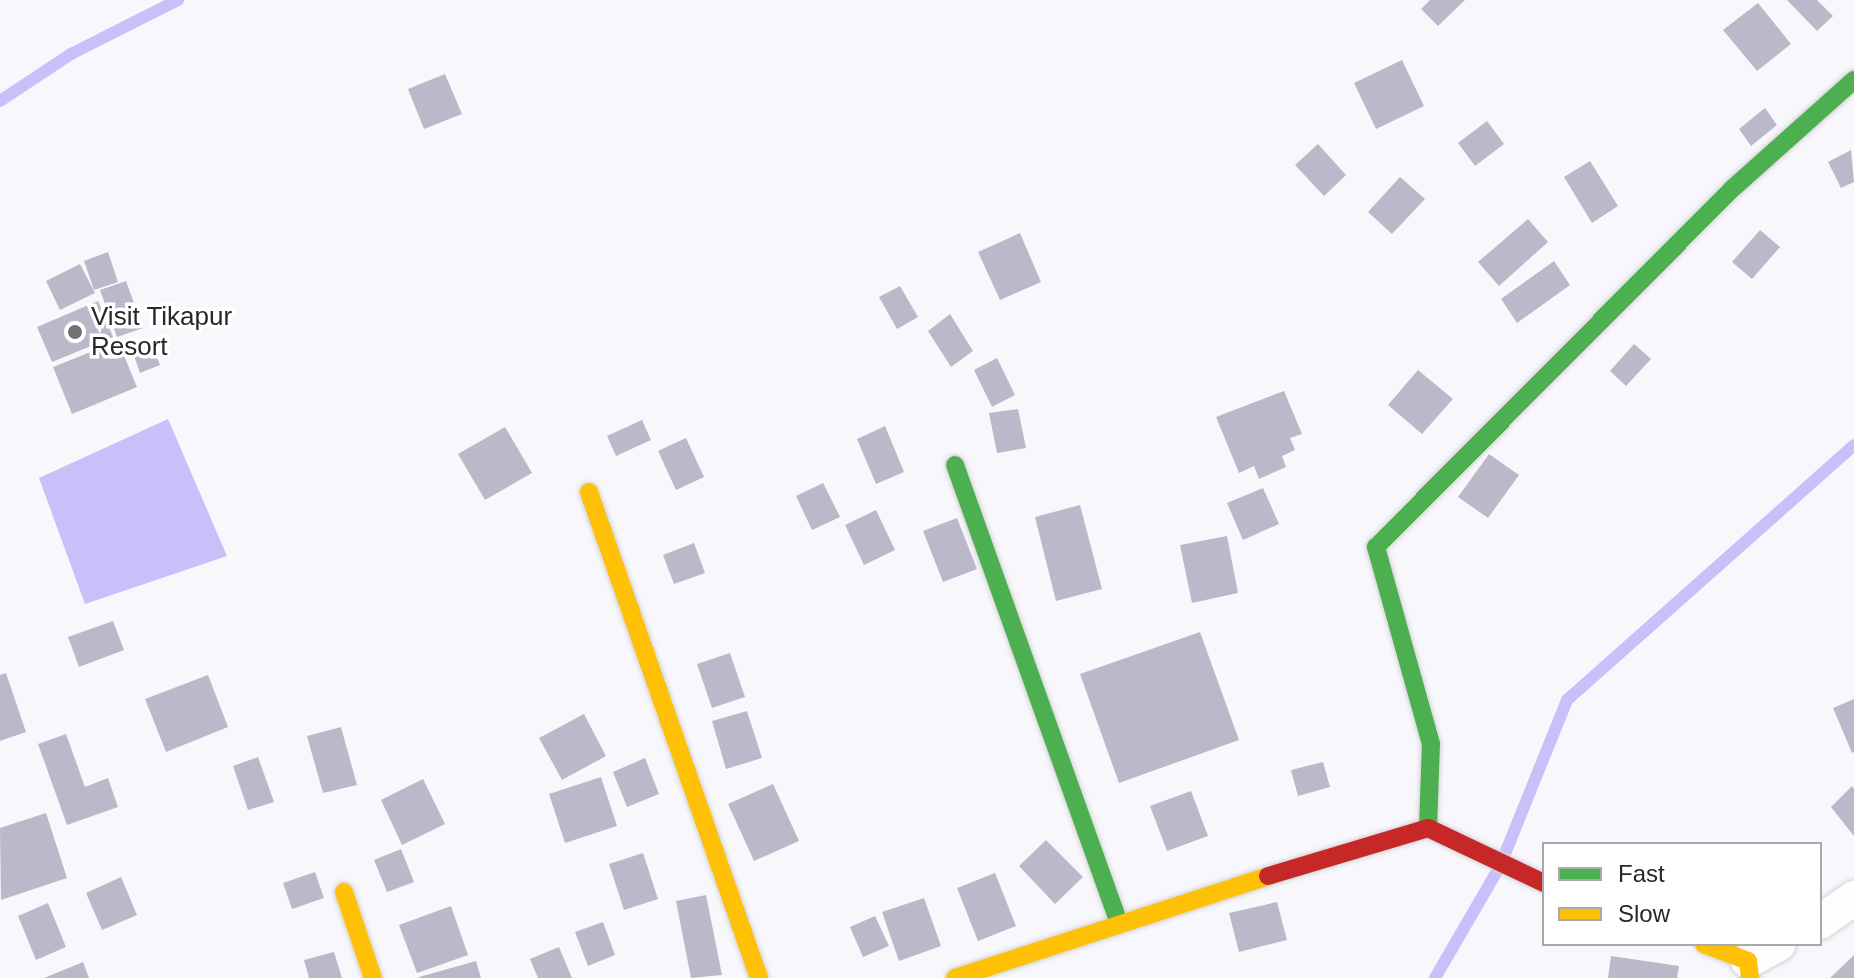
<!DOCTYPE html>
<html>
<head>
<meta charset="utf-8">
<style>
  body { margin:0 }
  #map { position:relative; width:1854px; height:978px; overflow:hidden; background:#f8f8fc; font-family:Helvetica,sans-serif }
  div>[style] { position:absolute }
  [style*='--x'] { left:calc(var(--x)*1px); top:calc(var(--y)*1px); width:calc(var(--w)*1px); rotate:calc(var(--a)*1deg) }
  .water>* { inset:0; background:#c9bff9 }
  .stream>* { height:12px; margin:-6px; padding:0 6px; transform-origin:6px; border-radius:6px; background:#c9bff9 }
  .building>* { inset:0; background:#bbb8c9 }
  .roads { filter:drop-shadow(0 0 2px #d3d3d7) drop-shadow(0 0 2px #d3d3d7) }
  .street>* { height:34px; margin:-17px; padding:0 17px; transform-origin:17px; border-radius:17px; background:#fefeff }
  .fast>* { height:18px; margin:-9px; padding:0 9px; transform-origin:9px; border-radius:9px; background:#4caf50 }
  .slow>* { height:18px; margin:-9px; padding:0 9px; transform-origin:9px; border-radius:9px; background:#ffc107 }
  .jam>* { height:18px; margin:-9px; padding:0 9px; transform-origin:9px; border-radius:9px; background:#c62828 }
  .dots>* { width:22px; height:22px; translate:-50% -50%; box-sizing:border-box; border:4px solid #fff; border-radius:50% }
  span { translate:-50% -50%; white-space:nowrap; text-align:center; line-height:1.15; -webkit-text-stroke:7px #fff; paint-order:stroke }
  .poi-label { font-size:26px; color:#28282c }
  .left { translate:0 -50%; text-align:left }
  .legend { position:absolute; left:1542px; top:842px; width:280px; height:104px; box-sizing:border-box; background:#fff; border:2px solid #a9a9ab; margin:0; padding:10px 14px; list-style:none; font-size:24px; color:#28282c }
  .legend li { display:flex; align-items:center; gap:16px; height:40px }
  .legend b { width:40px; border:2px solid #a9a9ab }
</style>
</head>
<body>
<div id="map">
  <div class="water">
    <div style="clip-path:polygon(168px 419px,227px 556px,85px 604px,39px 478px)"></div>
  </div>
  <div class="stream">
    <div style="--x:0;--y:101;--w:85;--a:-33.5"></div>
    <div style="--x:71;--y:54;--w:120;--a:-26.8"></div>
    <div style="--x:1435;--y:978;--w:129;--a:-59.9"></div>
    <div style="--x:1500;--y:866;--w:179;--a:-68"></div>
    <div style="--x:1567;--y:700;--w:384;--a:-41.6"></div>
  </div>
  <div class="building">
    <div style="clip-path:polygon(1430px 0,1465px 0,1438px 26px,1421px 9px)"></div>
    <div style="clip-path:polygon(1787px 0,1817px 0,1833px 16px,1817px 31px)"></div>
    <div style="clip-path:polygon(1758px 3px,1791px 44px,1757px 71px,1723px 30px)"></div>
    <div style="clip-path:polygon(1402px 60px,1424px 106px,1376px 129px,1354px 83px)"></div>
    <div style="clip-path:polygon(445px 74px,462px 114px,424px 129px,408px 89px)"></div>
    <div style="clip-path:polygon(1765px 108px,1777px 125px,1751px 146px,1739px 129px)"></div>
    <div style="clip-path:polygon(1487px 121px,1504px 144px,1475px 166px,1458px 143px)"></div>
    <div style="clip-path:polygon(1318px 144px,1346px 175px,1324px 196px,1295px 165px)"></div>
    <div style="clip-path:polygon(1851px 150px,1854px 182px,1841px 188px,1828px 162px)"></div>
    <div style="clip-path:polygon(1590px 161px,1618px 206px,1592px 223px,1564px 177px)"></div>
    <div style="clip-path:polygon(1400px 177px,1425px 199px,1392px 234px,1368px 212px)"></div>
    <div style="clip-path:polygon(1528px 219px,1548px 242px,1499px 286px,1478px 262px)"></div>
    <div style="clip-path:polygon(1760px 230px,1780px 247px,1752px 279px,1732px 262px)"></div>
    <div style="clip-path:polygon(1020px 233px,1041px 282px,1000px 300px,978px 252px)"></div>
    <div style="clip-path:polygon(108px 252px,118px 282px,94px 290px,84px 261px)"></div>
    <div style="clip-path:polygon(1554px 261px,1570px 285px,1517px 323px,1501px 299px)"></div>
    <div style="clip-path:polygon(80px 264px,95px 293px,60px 310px,46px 281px)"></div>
    <div style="clip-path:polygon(126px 281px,143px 328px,117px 337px,100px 290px)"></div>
    <div style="clip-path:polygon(900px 286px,918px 317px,897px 329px,879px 297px)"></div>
    <div style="clip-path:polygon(98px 301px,113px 337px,52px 362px,37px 327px)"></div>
    <div style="clip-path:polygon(950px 314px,973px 351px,951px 367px,928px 331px)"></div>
    <div style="clip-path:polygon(118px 341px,137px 387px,72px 414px,53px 367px)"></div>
    <div style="clip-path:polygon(152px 343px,160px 365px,140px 373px,132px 350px)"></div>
    <div style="clip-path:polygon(1634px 344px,1651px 359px,1626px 386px,1610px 371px)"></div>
    <div style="clip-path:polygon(997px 358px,1015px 395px,992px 407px,974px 370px)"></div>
    <div style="clip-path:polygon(1418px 370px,1453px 399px,1422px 434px,1388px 405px)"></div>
    <div style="clip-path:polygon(1284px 391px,1302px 434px,1290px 438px,1295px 450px,1282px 456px,1286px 467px,1259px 479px,1254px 466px,1239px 473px,1216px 417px)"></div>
    <div style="clip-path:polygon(1018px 409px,1026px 448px,997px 453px,989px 413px)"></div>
    <div style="clip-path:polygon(642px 420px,651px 440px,616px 456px,607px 436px)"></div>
    <div style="clip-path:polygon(885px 426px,904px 472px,876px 484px,857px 439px)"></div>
    <div style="clip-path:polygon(505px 427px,532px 473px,485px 500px,458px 454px)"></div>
    <div style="clip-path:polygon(686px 438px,704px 477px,676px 490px,658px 451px)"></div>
    <div style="clip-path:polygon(1489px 454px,1519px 475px,1488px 518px,1458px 497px)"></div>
    <div style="clip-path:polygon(823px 483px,840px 517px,812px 530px,796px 496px)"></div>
    <div style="clip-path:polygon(1263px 488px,1279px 524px,1243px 540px,1227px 503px)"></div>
    <div style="clip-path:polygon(1080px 505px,1102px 589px,1056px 601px,1035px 517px)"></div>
    <div style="clip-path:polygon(876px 510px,895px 550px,864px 565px,845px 525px)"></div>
    <div style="clip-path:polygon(957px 518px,977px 569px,943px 582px,923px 531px)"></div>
    <div style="clip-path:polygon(1227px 536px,1238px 593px,1192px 603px,1180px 545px)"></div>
    <div style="clip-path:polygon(694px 543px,705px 573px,674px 584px,663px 555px)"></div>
    <div style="clip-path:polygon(113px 621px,124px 650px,79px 667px,68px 637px)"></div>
    <div style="clip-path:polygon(1200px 632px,1239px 740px,1119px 783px,1080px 674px)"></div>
    <div style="clip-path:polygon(730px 653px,745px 697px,712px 708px,697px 664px)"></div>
    <div style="clip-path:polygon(6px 673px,26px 732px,0 741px,0 675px)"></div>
    <div style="clip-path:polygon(208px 675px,228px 727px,166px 752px,145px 699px)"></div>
    <div style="clip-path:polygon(1854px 699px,1854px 752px,1852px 753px,1833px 708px)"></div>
    <div style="clip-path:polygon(747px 711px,762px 758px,726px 769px,712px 721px)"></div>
    <div style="clip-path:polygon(584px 714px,606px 756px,562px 780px,539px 738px)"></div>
    <div style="clip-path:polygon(341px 727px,357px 785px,323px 793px,307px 736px)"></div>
    <div style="clip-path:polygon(66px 734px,85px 787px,108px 778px,118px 807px,67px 825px,38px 744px)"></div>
    <div style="clip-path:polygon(258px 757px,274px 802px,248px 810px,233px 766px)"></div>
    <div style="clip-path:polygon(645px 758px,659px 794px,627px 807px,613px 772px)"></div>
    <div style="clip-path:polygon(1323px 762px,1330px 787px,1298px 796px,1291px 770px)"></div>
    <div style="clip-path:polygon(601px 777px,617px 826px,565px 843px,549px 794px)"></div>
    <div style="clip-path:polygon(423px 779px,445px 824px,402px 845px,381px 800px)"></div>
    <div style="clip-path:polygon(773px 784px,799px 841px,754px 861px,728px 804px)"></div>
    <div style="clip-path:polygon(1852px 786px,1854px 789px,1854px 836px,1831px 807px)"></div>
    <div style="clip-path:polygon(1191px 791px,1208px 836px,1167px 851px,1150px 806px)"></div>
    <div style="clip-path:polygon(46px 813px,67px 878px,1px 900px,0 828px)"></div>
    <div style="clip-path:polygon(1046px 840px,1083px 877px,1055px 904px,1019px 866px)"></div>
    <div style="clip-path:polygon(401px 849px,414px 882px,387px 892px,374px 860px)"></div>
    <div style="clip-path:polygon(643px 853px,658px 899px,624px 910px,609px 864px)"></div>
    <div style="clip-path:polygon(315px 872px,324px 898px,292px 909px,283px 883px)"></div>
    <div style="clip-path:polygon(995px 873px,1016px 926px,978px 941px,957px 888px)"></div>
    <div style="clip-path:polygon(121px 877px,137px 915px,102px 930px,86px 893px)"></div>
    <div style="clip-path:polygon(706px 895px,722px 975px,691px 978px,676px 901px)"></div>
    <div style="clip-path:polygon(924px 898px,941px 946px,899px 961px,882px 912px)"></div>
    <div style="clip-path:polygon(1277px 902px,1287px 940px,1239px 952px,1229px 913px)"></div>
    <div style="clip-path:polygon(48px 903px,66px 947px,36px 960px,18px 916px)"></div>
    <div style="clip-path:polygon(451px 906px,468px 955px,417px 973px,399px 925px)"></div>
    <div style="clip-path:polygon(875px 916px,889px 946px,863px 957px,850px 927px)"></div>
    <div style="clip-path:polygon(603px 922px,615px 955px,588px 966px,575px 932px)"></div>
    <div style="clip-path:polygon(559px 947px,572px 978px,538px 978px,530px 959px)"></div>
    <div style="clip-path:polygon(334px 952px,342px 978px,309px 978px,304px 960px)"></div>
    <div style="clip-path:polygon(1854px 955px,1854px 978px,1830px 978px)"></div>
    <div style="clip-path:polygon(1611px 956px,1679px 966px,1677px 978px,1608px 978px)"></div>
    <div style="clip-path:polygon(476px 961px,481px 978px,419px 978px,419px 977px)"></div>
    <div style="clip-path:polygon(83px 962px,89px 978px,44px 978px)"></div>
  </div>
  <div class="roads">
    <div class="street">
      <div style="--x:1820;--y:922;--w:42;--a:-35.2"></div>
      <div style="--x:1748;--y:961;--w:35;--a:-29"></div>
    </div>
    <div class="fast">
      <div style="--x:955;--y:465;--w:483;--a:70.3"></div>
      <div style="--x:1428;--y:828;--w:84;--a:-88"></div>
      <div style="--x:1431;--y:744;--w:205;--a:-105.6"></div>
      <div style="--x:1376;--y:547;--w:505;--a:-45.16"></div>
      <div style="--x:1732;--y:189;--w:164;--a:-41.8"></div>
    </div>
    <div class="slow">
      <div style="--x:589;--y:492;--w:515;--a:70.72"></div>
      <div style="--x:344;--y:892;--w:91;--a:71.4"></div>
      <div style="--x:1704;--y:944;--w:47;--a:21.1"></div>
      <div style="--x:1748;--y:961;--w:17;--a:83"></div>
      <div style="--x:955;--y:978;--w:329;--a:-18"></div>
    </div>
    <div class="jam">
      <div style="--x:1268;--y:876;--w:167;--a:-16.7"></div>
      <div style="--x:1428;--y:828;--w:128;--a:25.4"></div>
    </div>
  </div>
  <div class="dots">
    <div style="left:75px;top:332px;background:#717175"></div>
  </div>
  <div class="poi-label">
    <span class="left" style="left:91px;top:332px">Visit Tikapur<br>Resort</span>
  </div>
  <ul class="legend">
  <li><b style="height:10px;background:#4caf50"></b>Fast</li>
  <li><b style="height:10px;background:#ffc107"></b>Slow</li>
  </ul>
</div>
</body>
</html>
